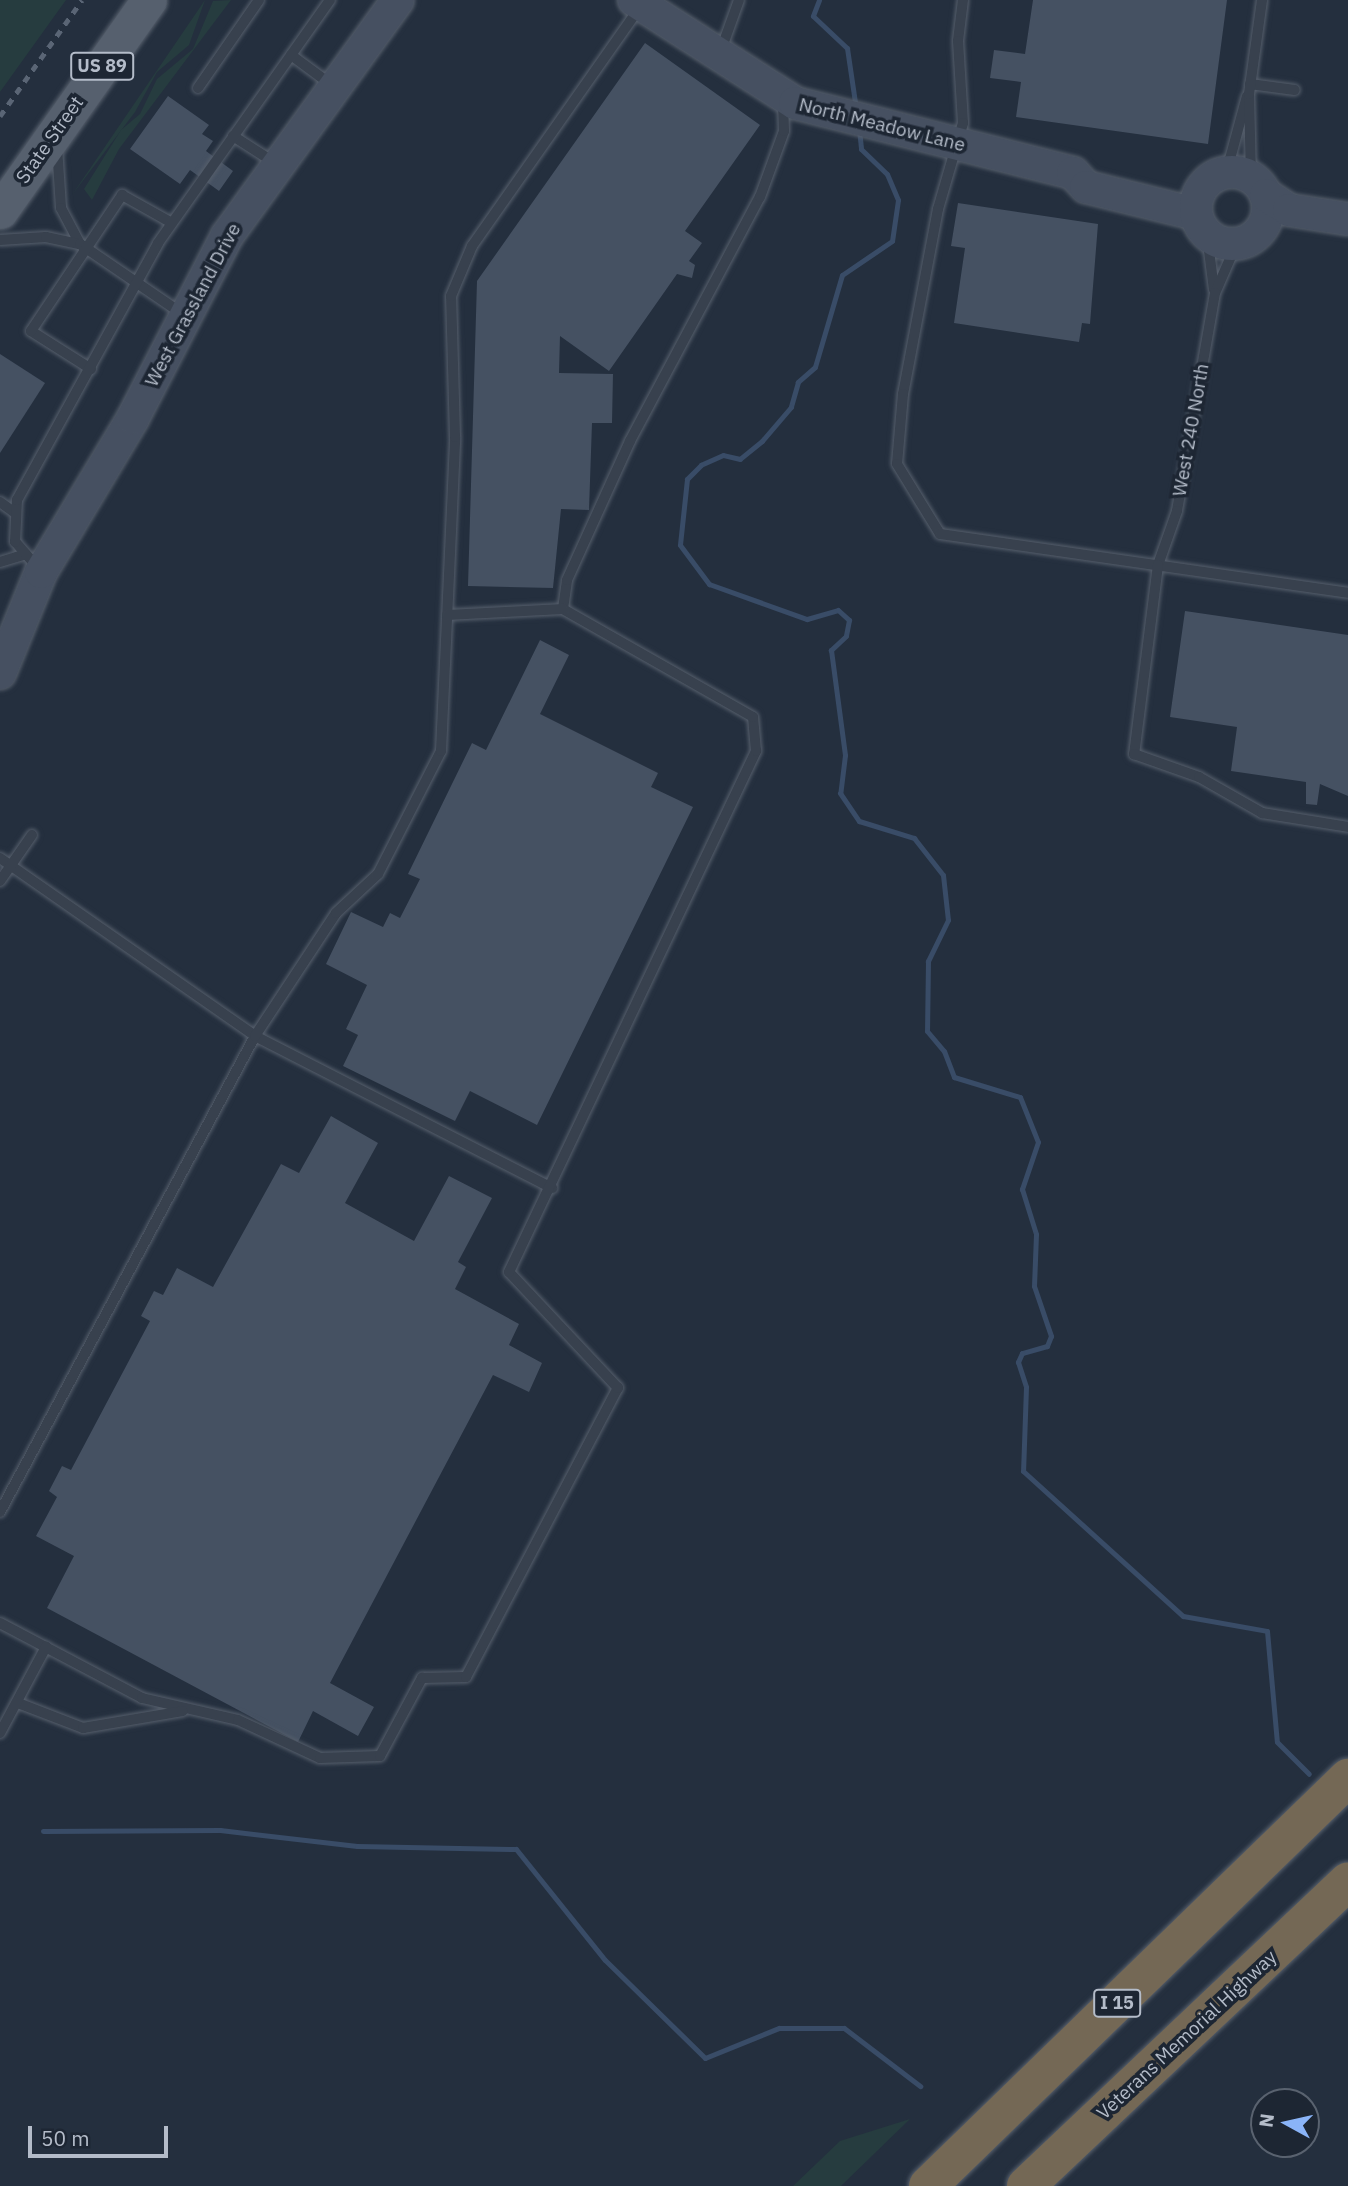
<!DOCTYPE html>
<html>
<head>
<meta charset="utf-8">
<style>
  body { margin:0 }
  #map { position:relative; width:1348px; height:2186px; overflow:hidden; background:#242f3e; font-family:"IBM Plex Sans",sans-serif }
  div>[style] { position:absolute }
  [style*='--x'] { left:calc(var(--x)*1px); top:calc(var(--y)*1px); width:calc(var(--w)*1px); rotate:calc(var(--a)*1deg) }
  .green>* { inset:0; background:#263c3f }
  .stream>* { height:5px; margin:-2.5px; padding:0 2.5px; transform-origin:2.5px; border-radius:2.5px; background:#394c67 }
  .building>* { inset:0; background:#455162 }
  .roads { filter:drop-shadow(0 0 2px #565f6c) drop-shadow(0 0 2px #565f6c) }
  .lane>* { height:10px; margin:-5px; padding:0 5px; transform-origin:5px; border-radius:5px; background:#38414e }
  .secondary>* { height:32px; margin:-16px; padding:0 16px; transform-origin:16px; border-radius:16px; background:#465061 }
  .secondary>.ring { margin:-16px; padding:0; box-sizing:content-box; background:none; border:32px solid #465061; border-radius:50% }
  .primary>* { height:35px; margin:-17.5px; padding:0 17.5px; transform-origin:17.5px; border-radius:17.5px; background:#56606e }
  .highway>* { height:38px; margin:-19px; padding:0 19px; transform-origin:19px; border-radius:19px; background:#746855 }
  .rail>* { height:5px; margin-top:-2.5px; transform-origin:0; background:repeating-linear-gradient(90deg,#5a6575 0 7px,transparent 0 14px) }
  span { translate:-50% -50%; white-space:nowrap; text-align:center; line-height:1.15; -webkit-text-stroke:7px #1d2633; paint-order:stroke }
  .shield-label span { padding:2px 5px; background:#1d2633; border:2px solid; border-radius:5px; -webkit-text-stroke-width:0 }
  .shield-label { font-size:18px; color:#b4bcc9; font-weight:700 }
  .street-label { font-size:19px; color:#b4bcc9 }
  .north { position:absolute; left:1250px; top:2088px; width:70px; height:70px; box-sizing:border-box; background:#1d2633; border:2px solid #59626f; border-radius:50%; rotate:278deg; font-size:19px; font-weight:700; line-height:28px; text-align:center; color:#b4bcc9 }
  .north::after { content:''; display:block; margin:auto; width:24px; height:32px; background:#8ab4f8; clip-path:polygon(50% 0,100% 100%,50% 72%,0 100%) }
  .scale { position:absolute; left:28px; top:2126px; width:140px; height:32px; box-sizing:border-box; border:4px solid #b4bcc9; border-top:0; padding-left:9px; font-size:21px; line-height:24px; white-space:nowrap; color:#b4bcc9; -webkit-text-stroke:5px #1d2633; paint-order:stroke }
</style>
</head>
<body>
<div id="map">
  <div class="green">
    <div style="clip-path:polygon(0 0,66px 0,0 92px)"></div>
    <div style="clip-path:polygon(205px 0,189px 45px,157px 72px,135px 112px,72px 195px)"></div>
    <div style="clip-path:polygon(231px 0,119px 149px,92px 200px,84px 189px,121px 130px,140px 114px,157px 79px,193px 49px,213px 1px)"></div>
    <div style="clip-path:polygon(910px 2119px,841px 2186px,793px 2186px,840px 2141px)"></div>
  </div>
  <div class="stream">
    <div style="--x:819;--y:0;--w:17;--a:111"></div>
    <div style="--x:813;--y:16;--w:47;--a:43.3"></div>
    <div style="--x:847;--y:48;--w:62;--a:81.6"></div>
    <div style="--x:859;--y:129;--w:20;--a:84"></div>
    <div style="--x:861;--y:149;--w:36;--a:44"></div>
    <div style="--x:887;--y:174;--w:28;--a:67"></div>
    <div style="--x:898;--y:200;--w:41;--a:98.3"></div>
    <div style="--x:892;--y:241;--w:60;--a:145.8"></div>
    <div style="--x:842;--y:275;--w:96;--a:106.4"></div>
    <div style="--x:815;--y:367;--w:23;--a:139"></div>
    <div style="--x:798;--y:382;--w:26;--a:106"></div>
    <div style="--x:791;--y:407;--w:45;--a:130.5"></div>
    <div style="--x:762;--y:441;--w:28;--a:141"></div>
    <div style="--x:740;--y:459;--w:17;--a:-167"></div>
    <div style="--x:723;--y:455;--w:24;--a:156"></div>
    <div style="--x:701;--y:465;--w:20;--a:135"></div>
    <div style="--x:687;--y:479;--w:66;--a:96.1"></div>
    <div style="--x:680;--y:545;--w:49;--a:53.4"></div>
    <div style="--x:709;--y:584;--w:104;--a:19.7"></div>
    <div style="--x:807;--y:619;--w:32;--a:-16"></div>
    <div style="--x:838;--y:610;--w:15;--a:42"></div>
    <div style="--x:849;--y:620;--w:16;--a:101"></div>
    <div style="--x:846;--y:636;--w:21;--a:137"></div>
    <div style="--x:831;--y:650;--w:106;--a:82.4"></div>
    <div style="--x:845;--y:755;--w:38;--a:97"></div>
    <div style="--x:840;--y:793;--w:34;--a:56"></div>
    <div style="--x:859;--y:821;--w:58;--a:17.2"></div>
    <div style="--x:914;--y:838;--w:47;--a:51.9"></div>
    <div style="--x:943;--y:875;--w:45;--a:83.7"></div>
    <div style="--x:948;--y:920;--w:46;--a:116"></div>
    <div style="--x:928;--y:961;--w:70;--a:90.8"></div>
    <div style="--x:927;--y:1031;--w:26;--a:50"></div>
    <div style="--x:944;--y:1051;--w:28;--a:69"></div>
    <div style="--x:954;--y:1077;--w:69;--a:16.9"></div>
    <div style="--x:1020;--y:1097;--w:48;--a:68.2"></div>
    <div style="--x:1038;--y:1142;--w:50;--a:108.8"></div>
    <div style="--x:1022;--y:1189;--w:47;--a:72.7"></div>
    <div style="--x:1036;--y:1234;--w:52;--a:92.2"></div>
    <div style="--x:1034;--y:1286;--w:53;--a:71.2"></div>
    <div style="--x:1051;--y:1336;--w:11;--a:112"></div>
    <div style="--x:1047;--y:1346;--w:26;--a:164"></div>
    <div style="--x:1022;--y:1353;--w:10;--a:114"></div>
    <div style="--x:1018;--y:1362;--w:26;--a:72"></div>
    <div style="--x:1026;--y:1387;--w:84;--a:92"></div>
    <div style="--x:1023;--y:1471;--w:216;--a:42.2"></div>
    <div style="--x:1183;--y:1616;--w:85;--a:10.1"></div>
    <div style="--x:1267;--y:1631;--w:111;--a:84.9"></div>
    <div style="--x:1277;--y:1742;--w:45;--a:45"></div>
    <div style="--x:43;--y:1831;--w:177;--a:-0.3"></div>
    <div style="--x:220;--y:1830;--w:138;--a:6.7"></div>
    <div style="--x:357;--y:1846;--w:159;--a:1.1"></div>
    <div style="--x:516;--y:1849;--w:142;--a:51.3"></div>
    <div style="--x:605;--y:1960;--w:140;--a:44.4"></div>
    <div style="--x:705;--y:2058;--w:80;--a:-22.1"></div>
    <div style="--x:779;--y:2028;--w:65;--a:0"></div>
    <div style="--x:844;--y:2028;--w:96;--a:37.3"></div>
  </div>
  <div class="building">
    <div style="clip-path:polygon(1033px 0,1227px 0,1208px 144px,1016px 117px,1021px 82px,990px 78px,994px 50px,1025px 54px)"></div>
    <div style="clip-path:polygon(645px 43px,760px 125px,685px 231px,702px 243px,689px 261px,695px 265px,692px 278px,677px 274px,609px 371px,560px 336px,559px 373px,613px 374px,612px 423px,592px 423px,589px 510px,561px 509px,553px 588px,468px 586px,477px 281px)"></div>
    <div style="clip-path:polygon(168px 96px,209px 125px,202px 134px,213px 141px,206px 151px,233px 171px,219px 191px,190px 170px,180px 184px,130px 149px)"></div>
    <div style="clip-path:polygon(958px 203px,1098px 224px,1090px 324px,1082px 323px,1079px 342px,954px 323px,965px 248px,951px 246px)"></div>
    <div style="clip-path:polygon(0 354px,45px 383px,0 453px)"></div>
    <div style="clip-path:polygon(1185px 611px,1348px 635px,1348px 796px,1320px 784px,1317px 805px,1306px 804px,1306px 782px,1231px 771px,1237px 727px,1170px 717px)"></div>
    <div style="clip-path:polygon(540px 640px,569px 655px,540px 714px,658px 773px,651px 787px,693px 807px,537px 1125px,470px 1091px,455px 1121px,343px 1066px,358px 1035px,346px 1029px,367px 985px,326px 964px,351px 912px,383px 927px,390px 913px,400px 918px,420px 879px,408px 874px,472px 743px,486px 750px)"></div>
    <div style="clip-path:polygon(331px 1116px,378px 1143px,345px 1203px,414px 1241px,449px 1176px,492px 1198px,458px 1262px,466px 1267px,455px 1289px,519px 1324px,509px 1345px,542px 1363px,529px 1392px,493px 1375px,330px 1683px,374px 1707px,358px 1736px,313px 1711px,298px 1742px,47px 1608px,74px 1556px,36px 1536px,57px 1497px,49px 1491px,62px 1466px,71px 1470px,150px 1321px,141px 1316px,154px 1291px,163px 1295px,177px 1268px,213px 1287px,281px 1164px,299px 1173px)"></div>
  </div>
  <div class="roads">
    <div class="lane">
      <div style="--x:963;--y:0;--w:41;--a:97"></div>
      <div style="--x:958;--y:41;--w:82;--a:86.5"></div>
      <div style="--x:963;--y:123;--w:90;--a:106.2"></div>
      <div style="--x:938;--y:209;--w:188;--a:100.7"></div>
      <div style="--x:903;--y:394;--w:70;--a:94.9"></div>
      <div style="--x:897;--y:464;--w:82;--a:58.4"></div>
      <div style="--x:940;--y:534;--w:412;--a:8.2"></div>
      <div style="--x:721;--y:50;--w:53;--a:-70.2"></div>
      <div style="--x:291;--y:55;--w:52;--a:36.4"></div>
      <div style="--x:1250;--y:84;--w:45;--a:7.6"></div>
      <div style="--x:198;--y:88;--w:107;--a:-55.3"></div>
      <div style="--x:233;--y:136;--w:50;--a:32.7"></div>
      <div style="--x:57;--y:147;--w:61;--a:86.2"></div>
      <div style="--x:61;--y:208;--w:41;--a:62.2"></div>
      <div style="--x:1218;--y:175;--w:20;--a:-53"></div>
      <div style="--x:1230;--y:159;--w:65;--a:-74.9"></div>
      <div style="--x:1251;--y:177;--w:83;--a:-91.4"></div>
      <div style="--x:1249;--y:94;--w:95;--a:-82.1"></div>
      <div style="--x:1207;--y:235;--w:55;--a:82.7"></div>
      <div style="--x:0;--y:240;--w:46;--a:-3.7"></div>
      <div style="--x:46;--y:237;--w:35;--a:12"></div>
      <div style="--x:80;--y:244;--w:126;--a:34.3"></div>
      <div style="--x:1236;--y:245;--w:52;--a:113.6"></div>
      <div style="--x:1215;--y:293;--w:221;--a:99.9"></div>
      <div style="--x:1177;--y:511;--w:57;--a:109.4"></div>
      <div style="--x:1158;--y:565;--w:191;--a:97.2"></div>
      <div style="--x:1134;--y:754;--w:69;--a:19.5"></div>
      <div style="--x:1199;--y:777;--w:73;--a:29.7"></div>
      <div style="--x:1262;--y:813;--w:87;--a:9.2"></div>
      <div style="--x:91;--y:369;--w:71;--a:-147.7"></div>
      <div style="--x:31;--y:331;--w:164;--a:-56.2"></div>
      <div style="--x:122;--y:195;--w:57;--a:29.2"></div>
      <div style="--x:0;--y:502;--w:17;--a:36"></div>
      <div style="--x:0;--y:562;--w:27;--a:-17"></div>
      <div style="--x:38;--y:568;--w:35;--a:-131"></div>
      <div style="--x:15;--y:542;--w:42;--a:-87.3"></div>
      <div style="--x:17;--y:500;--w:293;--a:-61.2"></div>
      <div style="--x:158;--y:243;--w:298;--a:-54.7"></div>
      <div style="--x:563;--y:609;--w:29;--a:-82"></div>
      <div style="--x:567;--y:580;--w:153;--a:-65.6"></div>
      <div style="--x:630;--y:441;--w:276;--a:-62"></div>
      <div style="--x:760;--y:197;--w:70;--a:-70"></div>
      <div style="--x:784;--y:131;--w:28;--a:-92"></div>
      <div style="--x:0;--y:858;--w:311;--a:34.9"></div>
      <div style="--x:255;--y:1036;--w:334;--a:27.1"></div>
      <div style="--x:0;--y:881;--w:56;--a:-55.2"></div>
      <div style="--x:0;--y:1512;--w:540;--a:-61.82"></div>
      <div style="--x:255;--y:1036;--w:147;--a:-56.6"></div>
      <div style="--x:336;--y:913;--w:57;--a:-42.9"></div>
      <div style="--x:378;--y:874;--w:138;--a:-62.9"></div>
      <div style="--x:441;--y:751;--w:314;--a:-87.4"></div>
      <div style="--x:455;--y:437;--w:141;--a:-91.6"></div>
      <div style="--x:451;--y:296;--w:54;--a:-67.2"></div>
      <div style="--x:472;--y:246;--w:292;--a:-54.9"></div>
      <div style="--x:0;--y:1623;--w:161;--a:27.8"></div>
      <div style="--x:142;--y:1698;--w:98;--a:12.9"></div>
      <div style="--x:238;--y:1720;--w:90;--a:24.9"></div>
      <div style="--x:320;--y:1758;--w:60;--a:-1.9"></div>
      <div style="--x:380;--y:1756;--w:89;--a:-61.7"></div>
      <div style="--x:422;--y:1678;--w:44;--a:-1.3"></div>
      <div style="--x:466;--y:1677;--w:327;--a:-62.3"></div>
      <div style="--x:618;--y:1388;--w:159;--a:-133.2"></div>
      <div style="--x:509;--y:1272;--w:577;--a:-64.63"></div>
      <div style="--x:756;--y:751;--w:34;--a:-95"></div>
      <div style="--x:753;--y:717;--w:219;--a:-150.4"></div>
      <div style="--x:563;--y:609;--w:116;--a:177"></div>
      <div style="--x:18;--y:1703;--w:70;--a:21"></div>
      <div style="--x:83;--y:1728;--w:101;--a:-9.6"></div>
      <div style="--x:0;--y:1733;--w:98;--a:-61.9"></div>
    </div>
    <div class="secondary">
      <div style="--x:634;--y:0;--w:191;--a:32.6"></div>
      <div style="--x:795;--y:103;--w:287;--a:14.1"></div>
      <div style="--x:1073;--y:173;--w:19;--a:47"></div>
      <div style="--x:1086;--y:187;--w:113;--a:13.8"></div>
      <div class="ring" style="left:1196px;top:172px;width:40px;height:40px"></div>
      <div style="--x:1266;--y:195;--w:27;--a:33"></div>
      <div style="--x:1289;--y:210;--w:60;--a:8.7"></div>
      <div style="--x:0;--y:673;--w:109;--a:-67.9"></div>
      <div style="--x:41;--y:572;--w:179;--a:-59.1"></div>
      <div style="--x:133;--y:418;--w:205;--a:-62.7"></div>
      <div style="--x:227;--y:236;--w:291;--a:-54.1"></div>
    </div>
    <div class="primary">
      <div style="--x:0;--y:211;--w:258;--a:-54.8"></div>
    </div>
    <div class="highway">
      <div style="--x:928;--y:2186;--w:586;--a:-44.17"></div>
      <div style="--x:1026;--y:2186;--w:443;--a:-43.4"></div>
    </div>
  </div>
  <div class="rail">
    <div style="--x:0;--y:116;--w:142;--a:-54.7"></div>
  </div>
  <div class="shield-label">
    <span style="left:102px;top:66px">US 89</span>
    <span style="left:1117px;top:2003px">I 15</span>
  </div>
  <div class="street-label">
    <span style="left:882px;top:125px;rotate:14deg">North Meadow Lane</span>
    <span style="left:50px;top:140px;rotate:-55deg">State Street</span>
    <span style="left:193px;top:305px;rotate:-62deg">West Grassland Drive</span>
    <span style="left:1191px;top:430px;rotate:-80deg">West 240 North</span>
    <span style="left:1187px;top:2035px;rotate:-43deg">Veterans Memorial Highway</span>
  </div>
  <div class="north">N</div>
  <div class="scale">50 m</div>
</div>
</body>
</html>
